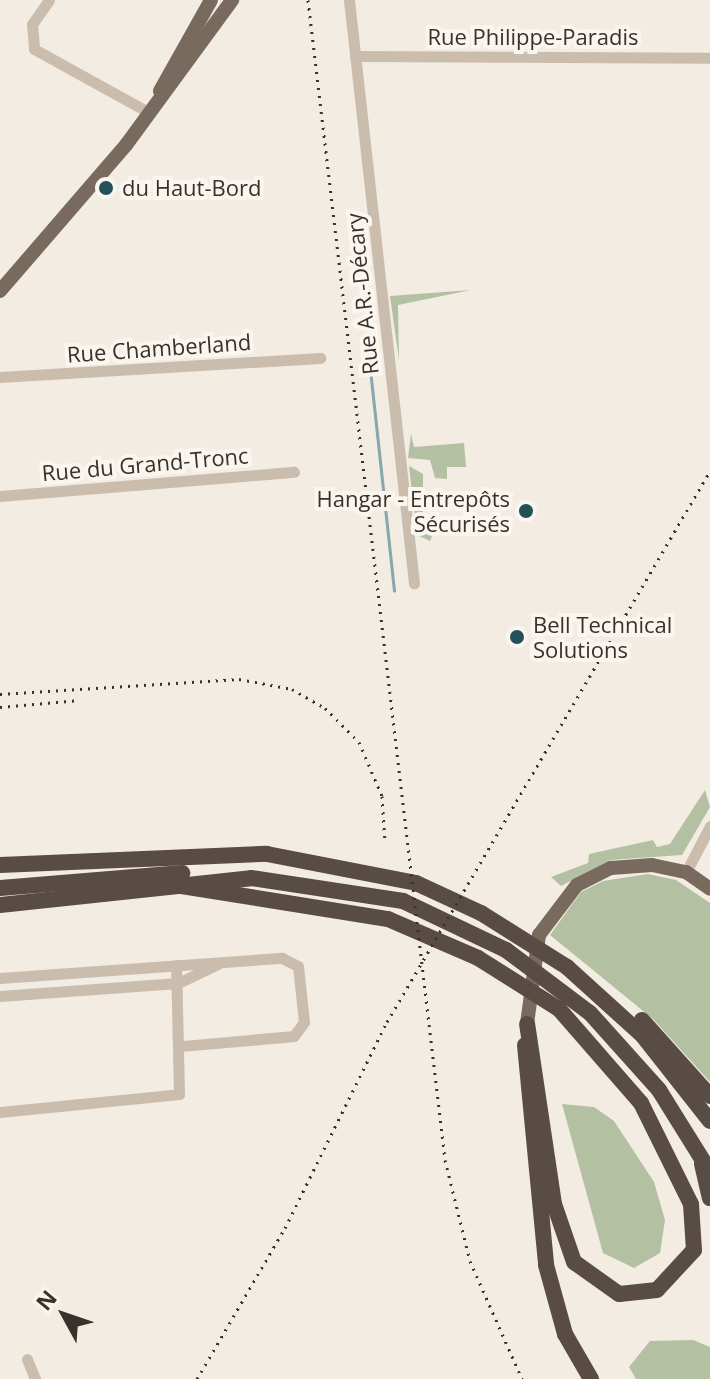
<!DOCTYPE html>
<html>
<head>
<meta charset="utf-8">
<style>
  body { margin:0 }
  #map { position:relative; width:710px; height:1379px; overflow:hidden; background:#f2ece2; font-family:"Open Sans",sans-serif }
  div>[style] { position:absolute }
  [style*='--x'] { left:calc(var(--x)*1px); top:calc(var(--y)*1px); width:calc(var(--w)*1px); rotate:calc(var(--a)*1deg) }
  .green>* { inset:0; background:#b4c0a2 }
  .stream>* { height:3px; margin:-1.5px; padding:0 1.5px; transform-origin:1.5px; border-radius:1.5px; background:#83a8ad }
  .minor>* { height:11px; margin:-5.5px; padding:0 5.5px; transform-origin:5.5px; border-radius:5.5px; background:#cabdae }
  .major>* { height:14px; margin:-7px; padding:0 7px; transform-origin:7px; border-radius:7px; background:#796a5e }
  .highway>* { height:16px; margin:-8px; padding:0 8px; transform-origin:8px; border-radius:8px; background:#594c44 }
  .rail>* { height:3px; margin-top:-1.5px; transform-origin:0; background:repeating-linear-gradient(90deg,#39312c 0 2px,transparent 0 8px) }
  .dots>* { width:22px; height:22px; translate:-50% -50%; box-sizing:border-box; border:4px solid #faf5ee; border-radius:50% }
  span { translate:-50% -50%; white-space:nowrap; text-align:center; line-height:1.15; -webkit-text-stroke:8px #faf5ee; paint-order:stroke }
  .street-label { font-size:22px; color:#39312c }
  .poi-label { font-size:22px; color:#39312c }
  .left { translate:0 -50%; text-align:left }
  .right { translate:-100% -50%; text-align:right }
  .north { position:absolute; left:24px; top:1275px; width:80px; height:80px; -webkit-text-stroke:6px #faf5ee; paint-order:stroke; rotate:310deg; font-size:22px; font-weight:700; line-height:32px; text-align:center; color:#39312c }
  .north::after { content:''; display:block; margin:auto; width:28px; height:36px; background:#39312c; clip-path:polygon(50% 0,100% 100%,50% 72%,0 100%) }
</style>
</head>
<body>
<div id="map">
  <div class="green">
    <div style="clip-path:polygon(471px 290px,398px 305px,399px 360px,390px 296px)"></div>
    <div style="clip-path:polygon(411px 434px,414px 447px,464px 443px,466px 467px,447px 467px,447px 479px,435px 478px,430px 460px,408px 458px)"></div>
    <div style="clip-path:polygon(409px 466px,423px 474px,423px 533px,433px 534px,430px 541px,417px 535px)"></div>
    <div style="clip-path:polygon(705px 790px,710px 807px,682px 855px,610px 860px,561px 886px,551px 877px,588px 863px,589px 854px,653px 840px,657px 847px,670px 844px)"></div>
    <div style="clip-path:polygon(648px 874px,676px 880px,710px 903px,710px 1082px,653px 1019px,550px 935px,581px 892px,603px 881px)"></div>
    <div style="clip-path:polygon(562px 1104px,594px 1107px,614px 1121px,654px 1182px,665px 1220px,660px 1253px,634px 1268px,603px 1253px)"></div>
    <div style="clip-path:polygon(693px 1340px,710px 1347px,710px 1379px,636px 1379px,629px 1367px,650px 1341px)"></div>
  </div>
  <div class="stream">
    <div style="--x:368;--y:351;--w:241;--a:83.8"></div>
  </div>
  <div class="minor">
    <div style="--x:49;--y:0;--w:29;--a:125"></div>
    <div style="--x:32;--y:24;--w:25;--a:85"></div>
    <div style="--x:34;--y:49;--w:132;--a:28.9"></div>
    <div style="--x:349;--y:0;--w:587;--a:83.64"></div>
    <div style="--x:355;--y:56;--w:355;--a:0.3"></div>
    <div style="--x:0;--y:377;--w:321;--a:-3.4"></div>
    <div style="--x:0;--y:496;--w:295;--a:-4.7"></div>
    <div style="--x:686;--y:872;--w:52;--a:-62.4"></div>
    <div style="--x:0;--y:978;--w:283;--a:-4.1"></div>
    <div style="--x:282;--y:958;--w:18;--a:27"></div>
    <div style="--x:298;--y:966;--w:56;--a:83.9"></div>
    <div style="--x:304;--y:1022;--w:17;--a:126"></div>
    <div style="--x:294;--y:1036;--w:111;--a:174.9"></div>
    <div style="--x:0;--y:996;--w:178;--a:-4.2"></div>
    <div style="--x:178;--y:983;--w:44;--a:-25.4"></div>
    <div style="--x:0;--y:1112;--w:180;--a:-5.7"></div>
    <div style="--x:179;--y:1094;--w:129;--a:-91.3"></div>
    <div style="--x:27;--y:1359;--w:22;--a:68"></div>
  </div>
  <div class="major">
    <div style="--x:160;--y:91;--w:104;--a:-60.7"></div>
    <div style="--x:0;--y:291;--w:193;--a:-49.2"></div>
    <div style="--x:126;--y:145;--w:180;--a:-53.8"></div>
    <div style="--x:527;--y:1024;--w:90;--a:-82.3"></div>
    <div style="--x:539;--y:935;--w:63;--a:-52.8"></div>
    <div style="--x:577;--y:885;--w:38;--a:-27"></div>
    <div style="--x:611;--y:868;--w:41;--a:-4.2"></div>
    <div style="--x:652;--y:865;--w:35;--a:12"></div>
    <div style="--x:686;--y:872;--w:29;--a:35"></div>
  </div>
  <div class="highway">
    <div style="--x:0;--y:865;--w:267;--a:-2.4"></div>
    <div style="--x:267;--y:854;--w:152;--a:11"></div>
    <div style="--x:416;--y:883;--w:72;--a:24.8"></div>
    <div style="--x:481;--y:913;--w:102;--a:32.1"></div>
    <div style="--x:567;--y:967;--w:103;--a:42.2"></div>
    <div style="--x:643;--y:1036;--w:108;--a:51.8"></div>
    <div style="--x:169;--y:884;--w:222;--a:9.1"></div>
    <div style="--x:388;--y:919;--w:98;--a:23.4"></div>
    <div style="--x:478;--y:958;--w:96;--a:32.2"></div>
    <div style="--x:559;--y:1009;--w:125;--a:48.9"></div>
    <div style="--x:641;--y:1103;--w:113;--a:63.7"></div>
    <div style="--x:691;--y:1204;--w:46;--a:86.3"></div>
    <div style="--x:694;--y:1250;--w:54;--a:132.8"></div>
    <div style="--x:657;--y:1290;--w:38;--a:174"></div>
    <div style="--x:619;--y:1294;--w:55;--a:-144.6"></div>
    <div style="--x:574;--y:1262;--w:61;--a:-109"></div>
    <div style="--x:554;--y:1204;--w:182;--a:-98.5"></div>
    <div style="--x:0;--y:888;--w:183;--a:-4.7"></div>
    <div style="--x:0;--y:905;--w:252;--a:-6.1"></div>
    <div style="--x:251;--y:878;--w:154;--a:8.6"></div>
    <div style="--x:403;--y:901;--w:114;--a:25.4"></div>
    <div style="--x:506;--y:950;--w:105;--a:36.9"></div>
    <div style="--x:590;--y:1013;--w:103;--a:48.1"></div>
    <div style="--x:659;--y:1090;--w:97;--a:58.1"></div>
    <div style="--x:642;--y:1020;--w:102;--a:48.2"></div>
    <div style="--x:525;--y:1045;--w:221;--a:84.5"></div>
    <div style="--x:546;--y:1265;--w:72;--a:74.6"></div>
    <div style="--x:565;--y:1334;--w:52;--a:60"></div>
    <div style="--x:702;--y:1164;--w:35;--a:77"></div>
  </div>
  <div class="rail">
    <div style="--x:308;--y:0;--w:1168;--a:83.26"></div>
    <div style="--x:445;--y:1160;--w:104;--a:76.1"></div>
    <div style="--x:470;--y:1261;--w:129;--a:66.2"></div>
    <div style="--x:0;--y:694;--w:239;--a:-3.6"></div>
    <div style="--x:239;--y:679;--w:54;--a:10.7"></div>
    <div style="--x:292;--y:689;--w:38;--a:30"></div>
    <div style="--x:325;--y:708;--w:48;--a:45"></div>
    <div style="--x:359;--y:742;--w:59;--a:66.9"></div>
    <div style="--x:382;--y:796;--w:46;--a:86.3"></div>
    <div style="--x:0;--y:707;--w:80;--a:-5"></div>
    <div style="--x:197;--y:1379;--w:175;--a:-59.8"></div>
    <div style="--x:285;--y:1228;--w:230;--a:-63.7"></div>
    <div style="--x:387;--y:1022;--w:639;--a:-59.62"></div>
  </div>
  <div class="dots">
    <div style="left:106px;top:188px;background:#245058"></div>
    <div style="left:526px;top:511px;background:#245058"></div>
    <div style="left:517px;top:637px;background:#245058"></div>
  </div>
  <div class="street-label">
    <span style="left:533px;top:37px">Rue Philippe-Paradis</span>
    <span style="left:362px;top:294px;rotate:-96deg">Rue A.R.-Décary</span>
    <span style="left:159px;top:348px;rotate:-4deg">Rue Chamberland</span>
    <span style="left:145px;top:464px;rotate:-5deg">Rue du Grand-Tronc</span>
  </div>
  <div class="poi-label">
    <span class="left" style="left:122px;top:188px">du Haut-Bord</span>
    <span class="right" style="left:510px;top:511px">Hangar - Entrepôts<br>Sécurisés</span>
    <span class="left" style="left:533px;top:637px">Bell Technical<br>Solutions</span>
  </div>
  <div class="north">N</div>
</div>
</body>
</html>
